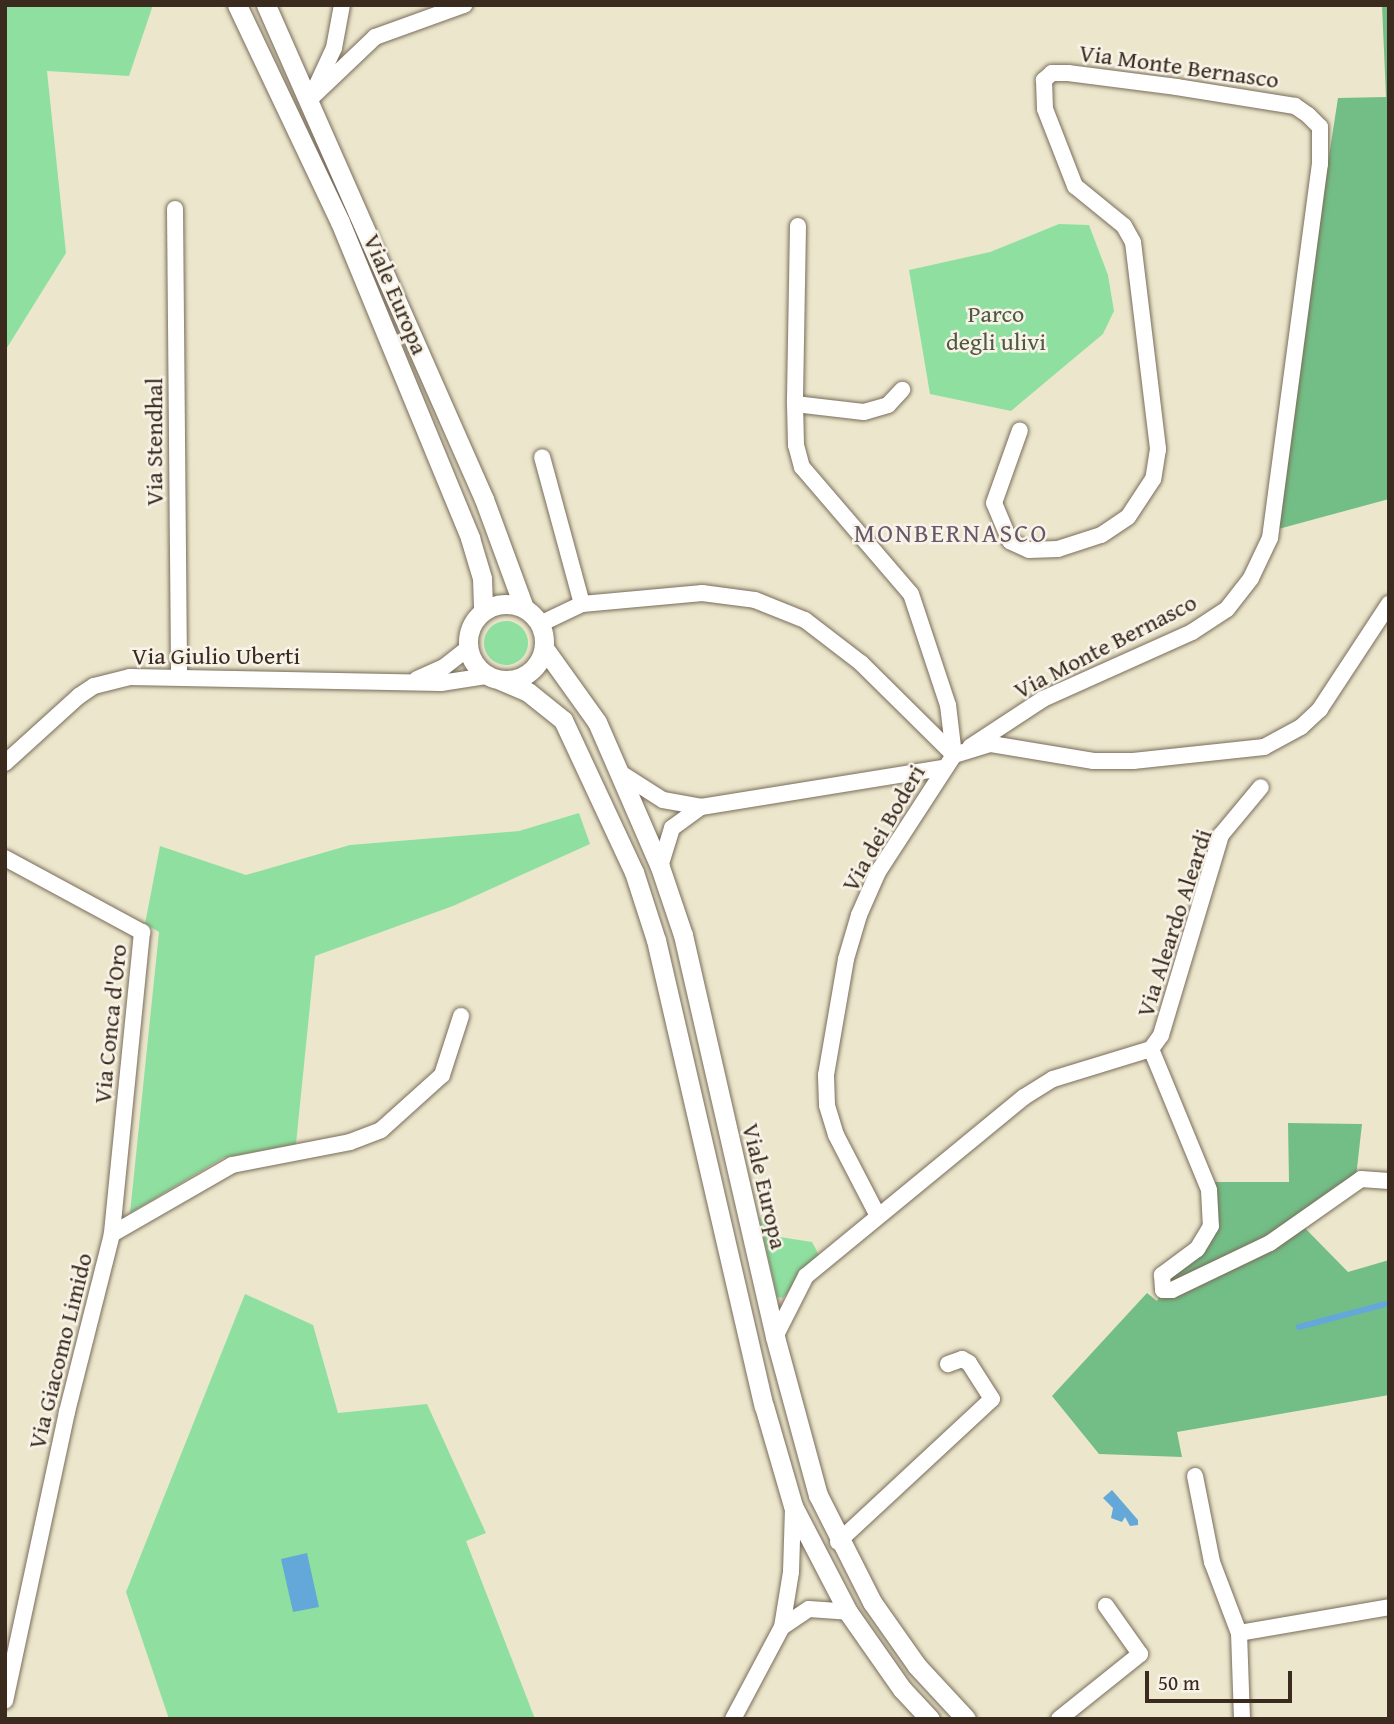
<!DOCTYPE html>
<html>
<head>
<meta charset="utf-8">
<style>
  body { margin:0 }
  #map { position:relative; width:1394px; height:1724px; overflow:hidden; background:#ece7cc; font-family:"Gentium Book Plus",serif }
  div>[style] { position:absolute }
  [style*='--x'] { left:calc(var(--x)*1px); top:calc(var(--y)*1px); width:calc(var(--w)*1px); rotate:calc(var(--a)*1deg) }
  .green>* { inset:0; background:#8fe0a0 }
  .round { border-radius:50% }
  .forest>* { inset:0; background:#73be86 }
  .water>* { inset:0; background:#63a8d8 }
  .stream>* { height:6px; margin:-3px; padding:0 3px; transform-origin:3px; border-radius:3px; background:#63a8d8 }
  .roads { filter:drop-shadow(0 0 2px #796c5b) drop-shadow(0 0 2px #796c5b) }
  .minor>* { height:16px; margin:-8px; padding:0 8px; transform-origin:8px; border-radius:8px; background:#fff }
  .tertiary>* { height:19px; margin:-9.5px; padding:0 9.5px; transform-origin:9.5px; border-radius:9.5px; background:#fff }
  .tertiary>.ring { margin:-9.5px; padding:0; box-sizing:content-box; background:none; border:19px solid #fff; border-radius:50% }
  span { translate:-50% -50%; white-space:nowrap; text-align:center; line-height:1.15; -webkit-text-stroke:5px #f7f3e8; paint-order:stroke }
  .street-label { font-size:24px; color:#3b2a1e }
  .park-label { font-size:24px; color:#50583e }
  .neighbourhood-label { font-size:26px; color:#695769; letter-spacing:2px }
  .frame { position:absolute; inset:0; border:7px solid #3b2a1e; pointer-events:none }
  .scale { position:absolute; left:1145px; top:1671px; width:147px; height:32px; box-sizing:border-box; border:4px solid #3b2a1e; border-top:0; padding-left:9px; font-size:21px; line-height:24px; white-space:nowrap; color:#3b2a1e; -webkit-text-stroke:5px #f7f3e8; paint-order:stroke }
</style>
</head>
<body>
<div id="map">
  <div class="green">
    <div style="clip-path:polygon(5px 5px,153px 5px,129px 76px,47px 71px,66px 253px,5px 351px)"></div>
    <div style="clip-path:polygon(1059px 224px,1089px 225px,1108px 275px,1114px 311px,1103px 334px,1011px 411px,930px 394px,909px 270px,990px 252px)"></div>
    <div class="round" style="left:484px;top:621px;width:44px;height:44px"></div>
    <div style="clip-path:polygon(579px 813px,590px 844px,453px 906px,315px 956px,296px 1144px,223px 1158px,130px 1213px,159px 932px,145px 924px,160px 846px,246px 875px,350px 845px,519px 831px)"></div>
    <div style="clip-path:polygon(759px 1217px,780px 1237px,812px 1242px,819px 1255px,783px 1298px,777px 1297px)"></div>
    <div style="clip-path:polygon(245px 1294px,313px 1325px,338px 1413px,427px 1404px,486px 1533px,466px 1541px,535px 1719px,169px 1719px,126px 1592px)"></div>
  </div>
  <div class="forest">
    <div style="clip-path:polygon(1382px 5px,1389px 5px,1389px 499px,1271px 531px,1338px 98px,1386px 97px)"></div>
    <div style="clip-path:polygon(1288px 1123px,1362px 1124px,1356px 1177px,1298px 1221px,1348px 1272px,1389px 1260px,1389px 1395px,1177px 1432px,1182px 1457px,1099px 1454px,1052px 1396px,1147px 1293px,1157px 1301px,1169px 1278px,1218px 1227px,1215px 1182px,1289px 1182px)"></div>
  </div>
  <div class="water">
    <div style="clip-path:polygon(1112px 1490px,1138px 1520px,1138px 1525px,1130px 1526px,1125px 1517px,1122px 1522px,1111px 1518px,1113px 1508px,1103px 1498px)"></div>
    <div style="clip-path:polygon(307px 1553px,319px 1607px,293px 1612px,281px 1559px)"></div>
  </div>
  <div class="stream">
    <div style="--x:1299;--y:1327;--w:93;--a:-14.9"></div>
  </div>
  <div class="roads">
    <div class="minor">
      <div style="--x:314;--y:91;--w:47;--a:-65.1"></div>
      <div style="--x:334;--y:48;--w:44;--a:-79.5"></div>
      <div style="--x:310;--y:99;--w:90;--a:-43.6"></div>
      <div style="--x:375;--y:37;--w:95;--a:-19.8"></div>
      <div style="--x:175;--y:209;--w:466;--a:89.5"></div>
      <div style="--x:798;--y:226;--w:178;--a:91"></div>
      <div style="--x:795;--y:404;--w:41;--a:88.6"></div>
      <div style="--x:796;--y:445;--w:23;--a:75"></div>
      <div style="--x:802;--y:467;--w:167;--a:49.4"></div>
      <div style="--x:911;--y:594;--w:117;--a:71.6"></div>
      <div style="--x:948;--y:705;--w:50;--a:83.2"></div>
      <div style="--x:795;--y:404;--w:69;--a:6.6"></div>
      <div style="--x:864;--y:412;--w:25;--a:-16"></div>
      <div style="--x:888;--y:405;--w:21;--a:-47"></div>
      <div style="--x:582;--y:604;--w:121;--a:-5.2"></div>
      <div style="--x:702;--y:593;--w:53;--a:7.5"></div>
      <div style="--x:755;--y:600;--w:54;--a:21.8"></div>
      <div style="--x:805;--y:620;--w:71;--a:37.5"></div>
      <div style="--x:861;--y:663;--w:131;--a:44.7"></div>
      <div style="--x:540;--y:624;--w:47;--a:-25.5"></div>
      <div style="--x:582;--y:604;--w:152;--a:-105.2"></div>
      <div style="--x:417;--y:679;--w:30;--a:-24"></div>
      <div style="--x:444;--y:667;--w:31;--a:-38"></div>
      <div style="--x:970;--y:747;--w:87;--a:-33.3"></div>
      <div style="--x:1043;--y:699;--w:163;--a:-24.2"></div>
      <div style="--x:1192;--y:632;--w:42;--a:-33.3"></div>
      <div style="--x:1227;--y:609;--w:39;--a:-52"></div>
      <div style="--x:1251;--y:578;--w:44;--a:-64.6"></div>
      <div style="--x:1270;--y:538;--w:377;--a:-82.4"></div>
      <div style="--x:1320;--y:164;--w:37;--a:-90"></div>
      <div style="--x:1320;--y:127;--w:17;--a:-135"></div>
      <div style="--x:1308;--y:115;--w:16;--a:-145"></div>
      <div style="--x:1295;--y:106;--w:120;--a:-170.9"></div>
      <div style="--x:1177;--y:87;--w:110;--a:-172.7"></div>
      <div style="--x:1068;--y:73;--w:16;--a:180"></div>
      <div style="--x:1052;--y:73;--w:11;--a:139"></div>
      <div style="--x:1044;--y:80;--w:29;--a:88"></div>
      <div style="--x:1045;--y:109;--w:83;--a:68.7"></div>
      <div style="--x:1075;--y:186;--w:63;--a:39.2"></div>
      <div style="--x:1124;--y:226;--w:18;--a:61"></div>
      <div style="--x:1133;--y:242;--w:209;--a:83.1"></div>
      <div style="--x:1158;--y:449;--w:30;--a:99"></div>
      <div style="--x:1153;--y:479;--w:45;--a:123.3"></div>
      <div style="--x:1128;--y:517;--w:32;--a:146"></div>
      <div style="--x:1101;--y:535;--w:45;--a:162"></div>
      <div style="--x:1058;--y:549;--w:29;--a:178"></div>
      <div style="--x:1029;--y:550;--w:21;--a:-155"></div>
      <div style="--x:1010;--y:541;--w:41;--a:-112.8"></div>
      <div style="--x:994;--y:503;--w:77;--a:-70.4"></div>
      <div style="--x:5;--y:763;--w:100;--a:-42.2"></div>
      <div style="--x:79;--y:696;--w:18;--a:-34"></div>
      <div style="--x:94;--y:686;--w:37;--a:-14"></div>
      <div style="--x:130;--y:677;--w:311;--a:1.1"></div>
      <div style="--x:441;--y:683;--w:47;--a:-8.7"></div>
      <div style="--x:619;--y:772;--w:52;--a:32.5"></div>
      <div style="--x:663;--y:800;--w:39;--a:10"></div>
      <div style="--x:701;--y:807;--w:245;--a:-9.2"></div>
      <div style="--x:5;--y:858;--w:156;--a:28.4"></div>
      <div style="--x:142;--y:932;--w:303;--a:95.7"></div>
      <div style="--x:112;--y:1234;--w:184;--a:104.2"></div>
      <div style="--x:67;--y:1412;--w:295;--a:102.1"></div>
      <div style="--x:660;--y:867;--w:41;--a:-72.9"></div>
      <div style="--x:672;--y:828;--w:36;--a:-36"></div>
      <div style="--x:1151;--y:1049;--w:152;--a:67.6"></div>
      <div style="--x:1209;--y:1190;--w:36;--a:87"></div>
      <div style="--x:1211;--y:1226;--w:27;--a:121"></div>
      <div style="--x:1197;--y:1249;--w:44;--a:143.4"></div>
      <div style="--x:1162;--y:1275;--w:15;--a:86"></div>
      <div style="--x:1163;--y:1290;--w:9;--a:0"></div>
      <div style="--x:1172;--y:1290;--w:109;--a:-25.6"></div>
      <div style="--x:1270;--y:1243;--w:111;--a:-35.1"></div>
      <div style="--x:1361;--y:1179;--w:28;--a:4"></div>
      <div style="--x:878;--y:1216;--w:91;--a:-117.4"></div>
      <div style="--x:836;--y:1135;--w:31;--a:-107"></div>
      <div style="--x:827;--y:1105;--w:30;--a:-92"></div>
      <div style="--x:826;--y:1075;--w:118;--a:-80.2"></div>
      <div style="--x:846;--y:959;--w:46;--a:-73.5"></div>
      <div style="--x:859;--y:915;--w:47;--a:-66.2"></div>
      <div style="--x:878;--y:872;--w:140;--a:-57"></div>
      <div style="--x:954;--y:755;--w:39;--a:-17"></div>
      <div style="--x:991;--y:744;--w:104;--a:9.4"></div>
      <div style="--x:1094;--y:761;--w:39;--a:0"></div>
      <div style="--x:1133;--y:761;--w:132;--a:-6.1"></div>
      <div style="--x:1264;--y:747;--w:42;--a:-28.4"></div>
      <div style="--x:1301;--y:727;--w:26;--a:-43"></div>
      <div style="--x:1320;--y:709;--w:126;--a:-56.7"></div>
      <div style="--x:112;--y:1234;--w:138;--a:-29.9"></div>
      <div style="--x:232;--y:1165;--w:120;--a:-11"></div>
      <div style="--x:350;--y:1142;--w:33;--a:-21"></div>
      <div style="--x:381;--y:1130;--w:82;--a:-42"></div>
      <div style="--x:442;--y:1075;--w:62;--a:-72.1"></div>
      <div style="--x:775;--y:1337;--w:68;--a:-63.1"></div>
      <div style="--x:806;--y:1276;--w:282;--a:-39.4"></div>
      <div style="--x:1024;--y:1097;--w:34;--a:-32"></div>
      <div style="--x:1053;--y:1079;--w:102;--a:-17"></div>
      <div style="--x:1151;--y:1049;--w:17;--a:-54"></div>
      <div style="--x:1161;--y:1035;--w:209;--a:-73.3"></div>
      <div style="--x:1221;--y:835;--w:62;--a:-50.2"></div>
      <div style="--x:1195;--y:1476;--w:88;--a:78.8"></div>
      <div style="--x:1212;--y:1562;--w:76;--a:69.2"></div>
      <div style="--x:1239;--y:1633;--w:86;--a:88"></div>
      <div style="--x:838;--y:1542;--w:210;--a:-42.9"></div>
      <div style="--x:992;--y:1399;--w:43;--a:-122.6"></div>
      <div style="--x:969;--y:1363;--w:8;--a:-150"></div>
      <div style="--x:962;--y:1359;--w:15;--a:160"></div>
      <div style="--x:782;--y:1627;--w:32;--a:-34"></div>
      <div style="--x:809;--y:1609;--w:39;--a:4"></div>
      <div style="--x:1239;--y:1633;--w:152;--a:-9.8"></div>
      <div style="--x:733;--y:1719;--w:104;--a:-62"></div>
      <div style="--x:782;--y:1627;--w:56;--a:-80.7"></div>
      <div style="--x:791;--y:1572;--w:65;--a:-88.2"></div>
      <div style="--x:1059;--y:1719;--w:104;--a:-38.7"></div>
      <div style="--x:1140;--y:1654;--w:59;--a:-125.3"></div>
    </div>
    <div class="tertiary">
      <div style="--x:237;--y:5;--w:240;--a:64.6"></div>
      <div style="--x:340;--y:222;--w:342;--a:67.6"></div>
      <div style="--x:470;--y:538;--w:42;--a:73.3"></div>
      <div style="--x:482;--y:578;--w:33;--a:88"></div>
      <div style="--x:266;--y:5;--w:540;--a:66.19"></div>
      <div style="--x:484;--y:499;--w:116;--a:69.8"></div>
      <div class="ring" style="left:468px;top:604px;width:57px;height:57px"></div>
      <div style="--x:544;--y:648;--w:91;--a:54.4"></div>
      <div style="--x:597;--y:722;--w:158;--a:66.5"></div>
      <div style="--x:660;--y:867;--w:72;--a:71.3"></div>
      <div style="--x:683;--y:935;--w:412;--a:77.1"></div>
      <div style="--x:775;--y:1337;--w:164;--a:74.8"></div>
      <div style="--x:818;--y:1495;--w:120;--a:63.2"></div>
      <div style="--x:872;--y:1602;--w:78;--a:54.9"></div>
      <div style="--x:917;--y:1666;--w:72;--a:47.2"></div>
      <div style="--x:500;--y:680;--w:30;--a:23"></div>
      <div style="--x:528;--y:692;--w:45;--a:38.7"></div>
      <div style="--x:563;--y:720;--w:168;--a:65"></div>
      <div style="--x:634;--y:872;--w:71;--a:72.1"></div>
      <div style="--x:656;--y:940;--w:478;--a:77"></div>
      <div style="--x:764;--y:1406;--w:104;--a:73.8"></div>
      <div style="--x:793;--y:1506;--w:119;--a:62.6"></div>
      <div style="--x:848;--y:1612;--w:94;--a:55"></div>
      <div style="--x:902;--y:1689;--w:41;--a:47"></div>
    </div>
  </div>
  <div class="street-label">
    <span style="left:1179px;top:66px;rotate:8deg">Via Monte Bernasco</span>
    <span style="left:396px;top:294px;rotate:67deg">Viale Europa</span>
    <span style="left:154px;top:442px;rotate:-90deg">Via Stendhal</span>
    <span style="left:1105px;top:646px;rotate:-27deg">Via Monte Bernasco</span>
    <span style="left:216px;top:656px">Via Giulio Uberti</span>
    <span style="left:883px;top:828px;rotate:-60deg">Via dei Boderi</span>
    <span style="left:1174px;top:923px;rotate:-72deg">Via Aleardo Aleardi</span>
    <span style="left:110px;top:1024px;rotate:-84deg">Via Conca d'Oro</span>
    <span style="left:765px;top:1186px;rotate:77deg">Viale Europa</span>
    <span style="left:60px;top:1351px;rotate:-76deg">Via Giacomo Limido</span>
  </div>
  <div class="park-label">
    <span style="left:996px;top:328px">Parco<br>degli ulivi</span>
  </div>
  <div class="neighbourhood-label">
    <span style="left:951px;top:533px">MONBERNASCO</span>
  </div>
  <div class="frame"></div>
  <div class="scale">50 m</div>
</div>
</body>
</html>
